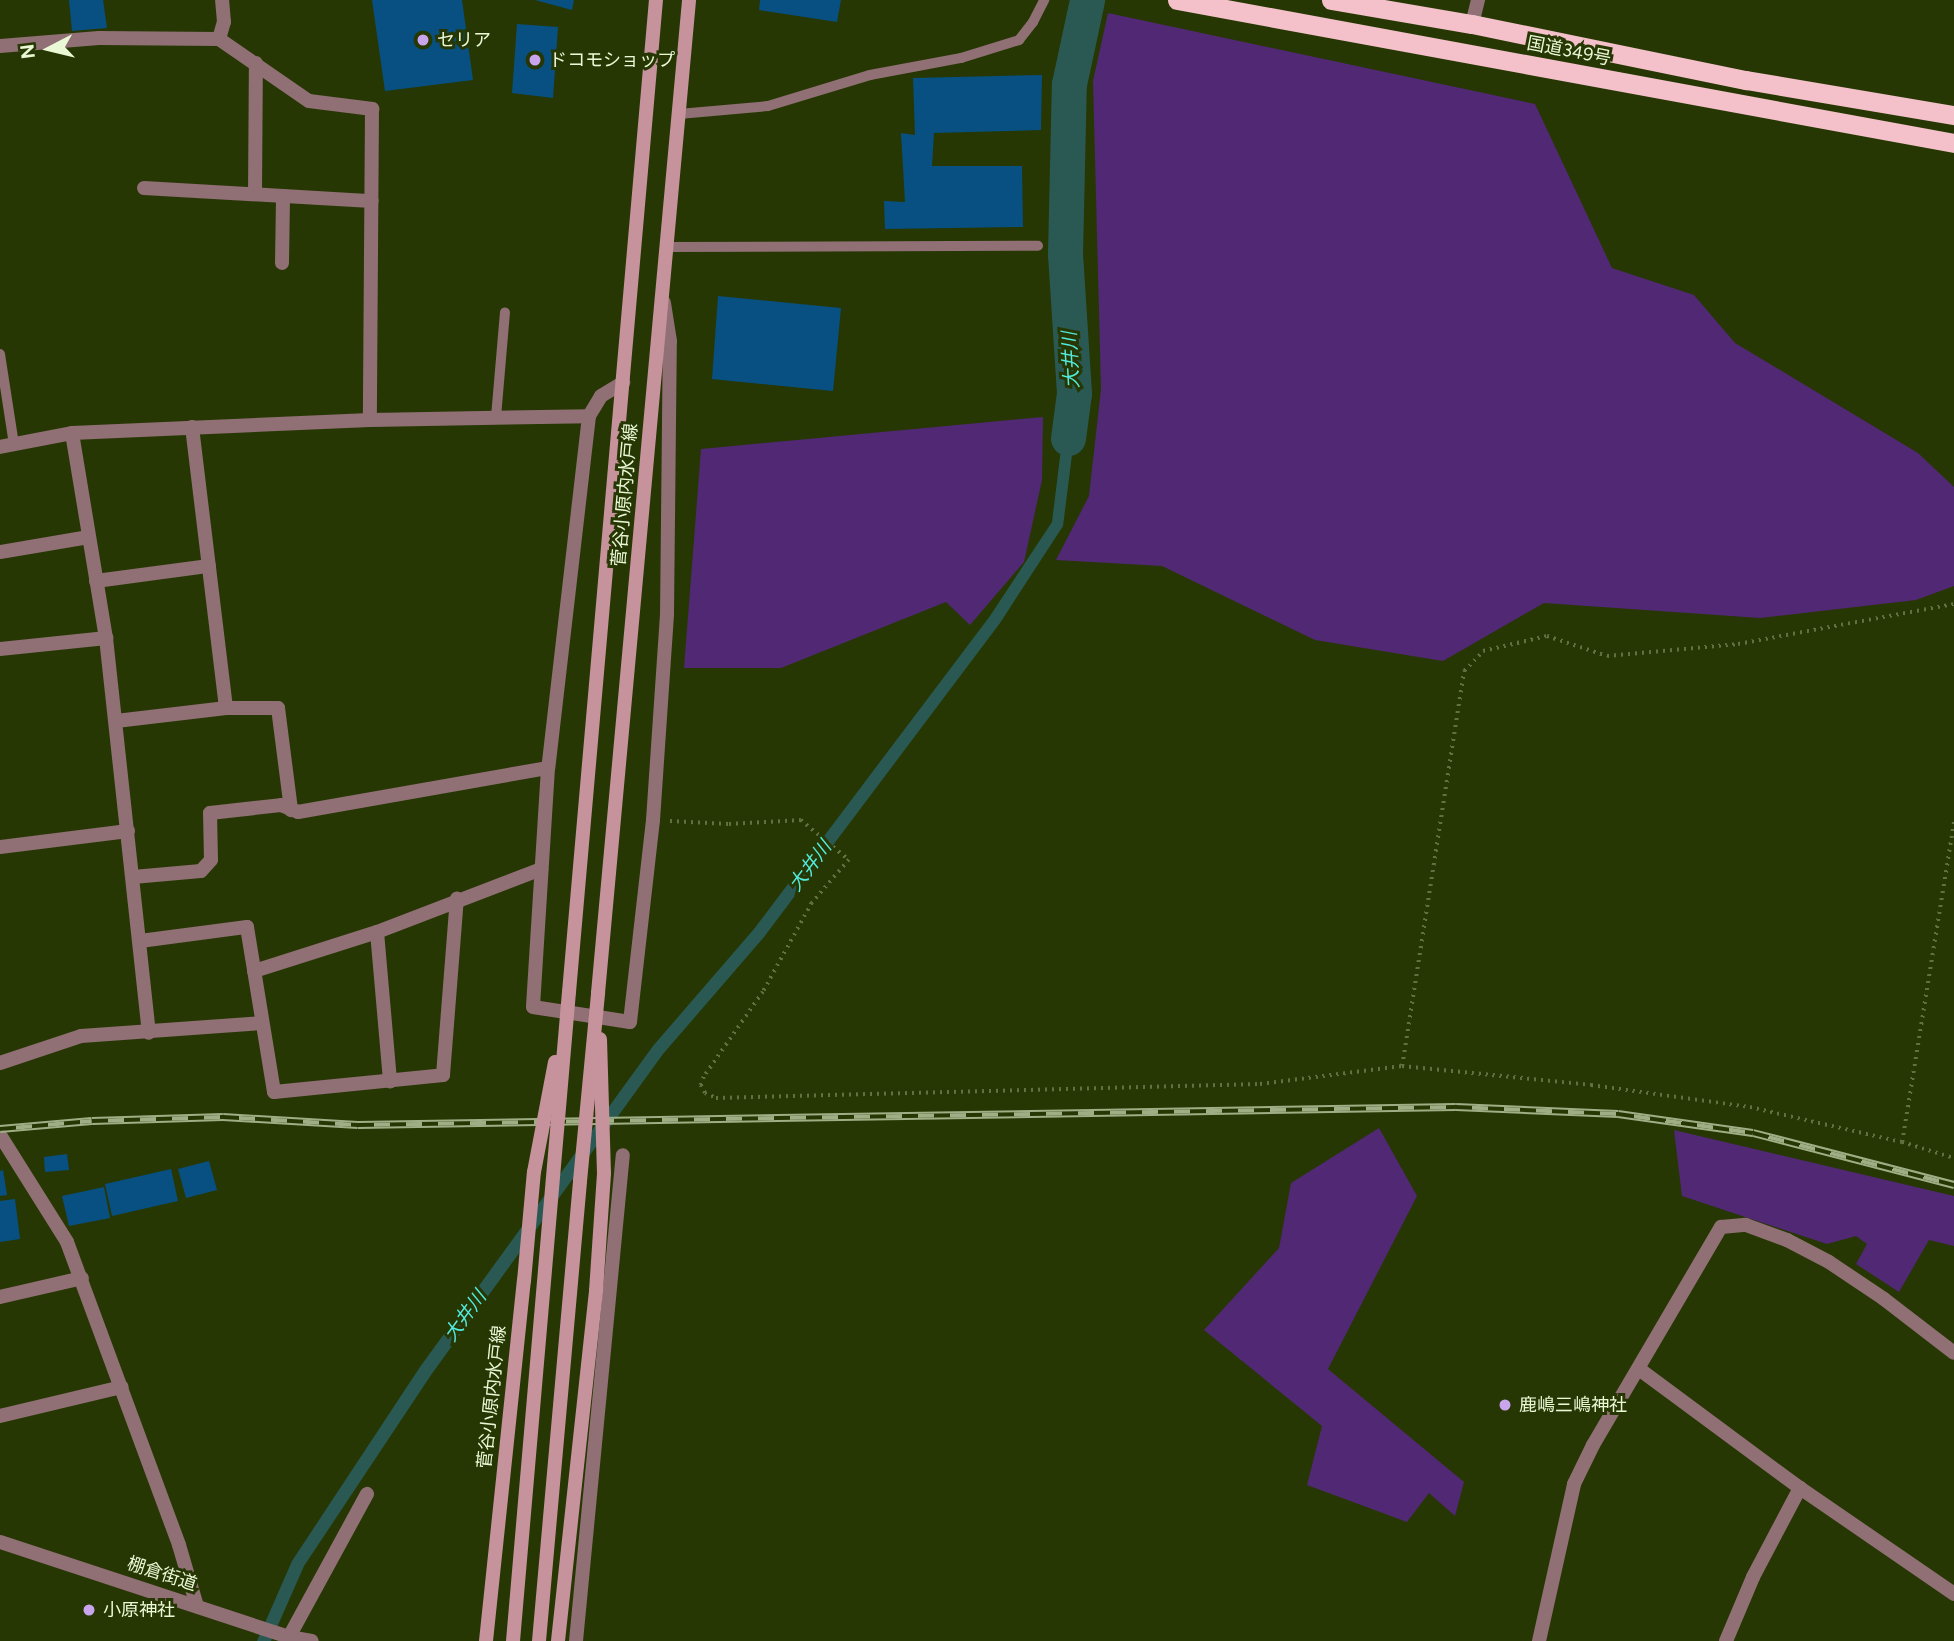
<!DOCTYPE html>
<html>
<head>
<meta charset="utf-8">
<style>
  body { margin:0 }
  #map { position:relative; width:1954px; height:1641px; overflow:hidden; background:#263703; font-family:Figtree,"Noto Sans JP",sans-serif }
  div>[style] { position:absolute }
  [style*='--x'] { left:calc(var(--x)*1px); top:calc(var(--y)*1px); width:calc(var(--w)*1px); rotate:calc(var(--a)*1deg) }
  .green>* { inset:0; background:#512873 }
  .water>* { inset:0; background:#2a5954 }
  .river>* { height:35px; margin:-17.5px; padding:0 17.5px; transform-origin:17.5px; border-radius:17.5px; background:#2a5954 }
  .building>* { inset:0; background:#085081 }
  .path>* { height:3.5px; margin-top:-1.75px; transform-origin:0; background:repeating-linear-gradient(90deg,#617142 0 2px,transparent 0 7px) }
  .service>* { height:10px; margin:-5px; padding:0 5px; transform-origin:5px; border-radius:5px; background:#906f75 }
  .minor>* { height:14px; margin:-7px; padding:0 7px; transform-origin:7px; border-radius:7px; background:#906f75 }
  .tertiary>* { height:14px; margin:-7px; padding:0 7px; transform-origin:7px; border-radius:7px; background:#906f75 }
  .secondary>* { height:14px; margin:-7px; padding:0 7px; transform-origin:7px; border-radius:7px; background:#c6929c }
  .trunk>* { height:19px; margin:-9.5px; padding:0 9.5px; transform-origin:9.5px; border-radius:9.5px; background:#f4c1ca }
  .rail>* { height:8px; margin-top:-4px; transform-origin:0; background:repeating-linear-gradient(90deg,#263703 0 16px,#9fae85 0 32px); box-sizing:border-box; border-block:2px solid #9fae85 }
  .secondary-bridge>* { height:14px; margin:-7px; padding:0 7px; transform-origin:7px; border-radius:7px; background:#c6929c }
  .dots>* { width:19px; height:19px; translate:-50% -50%; box-sizing:border-box; border:4px solid #263703; border-radius:50% }
  span { translate:-50% -50%; white-space:nowrap; text-align:center; line-height:1.15; -webkit-text-stroke:6px #263703; paint-order:stroke }
  .poi-label { font-size:18px; color:#eaf8d6 }
  .left { translate:0 -50%; text-align:left }
  .street-label { font-size:18px; color:#eaf8d6 }
  .water-label { font-size:19px; color:#53ebdd; font-style:italic }
  .north { position:absolute; left:14px; top:14px; width:70px; height:70px; -webkit-text-stroke:5px #263703; paint-order:stroke; rotate:263deg; font-size:19px; font-weight:700; line-height:28px; text-align:center; color:#eaf8d6 }
  .north::after { content:''; display:block; margin:auto; width:24px; height:32px; background:#eaf8d6; clip-path:polygon(50% 0,100% 100%,50% 72%,0 100%) }
</style>
</head>
<body>
<div id="map">
  <div class="green">
    <div style="clip-path:polygon(1108px 13px,1535px 104px,1612px 268px,1694px 295px,1735px 343px,1918px 453px,1954px 487px,1954px 586px,1916px 600px,1760px 618px,1544px 603px,1443px 661px,1315px 640px,1162px 566px,1056px 560px,1089px 496px,1101px 389px,1093px 81px)"></div>
    <div style="clip-path:polygon(1043px 417px,1042px 480px,1024px 562px,970px 625px,946px 602px,781px 668px,684px 668px,701px 449px)"></div>
    <div style="clip-path:polygon(1379px 1128px,1417px 1196px,1328px 1369px,1464px 1482px,1455px 1516px,1429px 1493px,1407px 1522px,1307px 1485px,1322px 1426px,1204px 1330px,1279px 1248px,1291px 1183px)"></div>
    <div style="clip-path:polygon(1674px 1130px,1954px 1196px,1954px 1246px,1929px 1240px,1899px 1292px,1856px 1264px,1867px 1244px,1856px 1236px,1827px 1244px,1682px 1196px)"></div>
  </div>
  <div class="water">
    <div style="clip-path:polygon(1068px 392px,1080px 392px,1063px 526px,1000px 623px,764px 937px,663px 1054px,431px 1375px,304px 1566px,271px 1641px,257px 1641px,292px 1561px,420px 1367px,653px 1046px,754px 929px,990px 616px,1052px 522px)"></div>
  </div>
  <div class="river">
    <div style="--x:1068;--y:438;--w:45;--a:-82.4"></div>
    <div style="--x:1074;--y:393;--w:139;--a:-93.7"></div>
    <div style="--x:1065;--y:254;--w:170;--a:-88.7"></div>
    <div style="--x:1069;--y:84;--w:86;--a:-77.9"></div>
  </div>
  <div class="building">
    <div style="clip-path:polygon(69px 0,103px 0,107px 28px,72px 31px)"></div>
    <div style="clip-path:polygon(372px 0,462px 0,473px 80px,385px 91px)"></div>
    <div style="clip-path:polygon(535px 0,574px 0,572px 10px)"></div>
    <div style="clip-path:polygon(760px 0,841px 0,837px 22px,759px 10px)"></div>
    <div style="clip-path:polygon(517px 24px,558px 27px,553px 98px,512px 93px)"></div>
    <div style="clip-path:polygon(1042px 75px,1041px 130px,934px 133px,932px 166px,1022px 166px,1023px 227px,885px 229px,884px 201px,905px 202px,901px 133px,915px 135px,913px 78px)"></div>
    <div style="clip-path:polygon(718px 296px,841px 308px,833px 391px,712px 379px)"></div>
    <div style="clip-path:polygon(67px 1154px,69px 1170px,45px 1172px,44px 1157px)"></div>
    <div style="clip-path:polygon(209px 1161px,217px 1190px,186px 1198px,178px 1169px)"></div>
    <div style="clip-path:polygon(171px 1169px,178px 1201px,112px 1216px,105px 1184px)"></div>
    <div style="clip-path:polygon(3px 1170px,7px 1195px,0 1196px,0 1171px)"></div>
    <div style="clip-path:polygon(104px 1187px,110px 1218px,69px 1226px,62px 1196px)"></div>
    <div style="clip-path:polygon(15px 1199px,20px 1239px,0 1242px,0 1201px)"></div>
  </div>
  <div class="path">
    <div style="--x:670;--y:821;--w:59;--a:2.9"></div>
    <div style="--x:729;--y:824;--w:72;--a:-3.2"></div>
    <div style="--x:801;--y:820;--w:62;--a:39.8"></div>
    <div style="--x:849;--y:860;--w:57;--a:130.7"></div>
    <div style="--x:812;--y:903;--w:102;--a:118.8"></div>
    <div style="--x:763;--y:992;--w:103;--a:124.8"></div>
    <div style="--x:704;--y:1077;--w:9;--a:111"></div>
    <div style="--x:701;--y:1085;--w:9;--a:63"></div>
    <div style="--x:705;--y:1093;--w:12;--a:24"></div>
    <div style="--x:716;--y:1098;--w:544;--a:-1.47"></div>
    <div style="--x:1260;--y:1084;--w:143;--a:-7.2"></div>
    <div style="--x:1402;--y:1066;--w:190;--a:5.7"></div>
    <div style="--x:1591;--y:1085;--w:161;--a:7.9"></div>
    <div style="--x:1750;--y:1107;--w:156;--a:13"></div>
    <div style="--x:1902;--y:1142;--w:54;--a:17.1"></div>
    <div style="--x:1402;--y:1066;--w:400;--a:-81.1"></div>
    <div style="--x:1464;--y:671;--w:28;--a:-46"></div>
    <div style="--x:1483;--y:651;--w:66;--a:-13.2"></div>
    <div style="--x:1547;--y:636;--w:63;--a:18.4"></div>
    <div style="--x:1607;--y:656;--w:132;--a:-5.2"></div>
    <div style="--x:1738;--y:644;--w:220;--a:-10.5"></div>
    <div style="--x:1902;--y:1142;--w:324;--a:-80.8"></div>
  </div>
  <div class="service">
    <div style="--x:679;--y:114;--w:89;--a:-5.1"></div>
    <div style="--x:768;--y:106;--w:107;--a:-16.9"></div>
    <div style="--x:870;--y:75;--w:93;--a:-10.6"></div>
    <div style="--x:961;--y:58;--w:61;--a:-17.2"></div>
    <div style="--x:1019;--y:40;--w:23;--a:-52"></div>
    <div style="--x:1033;--y:22;--w:25;--a:-63"></div>
    <div style="--x:667;--y:247;--w:371;--a:-0.2"></div>
    <div style="--x:0;--y:354;--w:91;--a:81.2"></div>
    <div style="--x:496;--y:417;--w:105;--a:-85.1"></div>
  </div>
  <div class="minor">
    <div style="--x:1472;--y:24;--w:25;--a:-76"></div>
    <div style="--x:219;--y:39;--w:18;--a:-74"></div>
    <div style="--x:224;--y:22;--w:22;--a:-95"></div>
    <div style="--x:0;--y:46;--w:99;--a:-4.6"></div>
    <div style="--x:99;--y:38;--w:120;--a:0.5"></div>
    <div style="--x:219;--y:39;--w:109;--a:34.6"></div>
    <div style="--x:309;--y:101;--w:64;--a:7.2"></div>
    <div style="--x:372;--y:109;--w:311;--a:90.4"></div>
    <div style="--x:144;--y:188;--w:228;--a:3.3"></div>
    <div style="--x:255;--y:193;--w:130;--a:-89.6"></div>
    <div style="--x:282;--y:263;--w:67;--a:-89.1"></div>
    <div style="--x:589;--y:416;--w:23;--a:-59"></div>
    <div style="--x:601;--y:396;--w:26;--a:-31"></div>
    <div style="--x:192;--y:427;--w:283;--a:83.1"></div>
    <div style="--x:72;--y:433;--w:208;--a:80.6"></div>
    <div style="--x:106;--y:638;--w:397;--a:83.8"></div>
    <div style="--x:0;--y:447;--w:73;--a:-11"></div>
    <div style="--x:72;--y:433;--w:298;--a:-2.5"></div>
    <div style="--x:370;--y:420;--w:219;--a:-1"></div>
    <div style="--x:589;--y:416;--w:354;--a:96.6"></div>
    <div style="--x:548;--y:768;--w:239;--a:93.6"></div>
    <div style="--x:533;--y:1007;--w:98;--a:8.8"></div>
    <div style="--x:630;--y:1022;--w:203;--a:-83.5"></div>
    <div style="--x:653;--y:820;--w:206;--a:-86.1"></div>
    <div style="--x:667;--y:614;--w:273;--a:-89.4"></div>
    <div style="--x:670;--y:341;--w:39;--a:-99"></div>
    <div style="--x:0;--y:552;--w:90;--a:-9.6"></div>
    <div style="--x:96;--y:581;--w:114;--a:-7.6"></div>
    <div style="--x:0;--y:649;--w:107;--a:-5.9"></div>
    <div style="--x:116;--y:721;--w:111;--a:-6.7"></div>
    <div style="--x:226;--y:708;--w:52;--a:0"></div>
    <div style="--x:278;--y:708;--w:103;--a:82.7"></div>
    <div style="--x:0;--y:847;--w:129;--a:-7.1"></div>
    <div style="--x:133;--y:877;--w:68;--a:-5"></div>
    <div style="--x:201;--y:871;--w:15;--a:-48"></div>
    <div style="--x:211;--y:860;--w:47;--a:-91.2"></div>
    <div style="--x:210;--y:813;--w:71;--a:-6.4"></div>
    <div style="--x:281;--y:805;--w:18;--a:22"></div>
    <div style="--x:298;--y:812;--w:254;--a:-10"></div>
    <div style="--x:377;--y:932;--w:150;--a:85"></div>
    <div style="--x:140;--y:941;--w:108;--a:-7.5"></div>
    <div style="--x:247;--y:927;--w:167;--a:80.7"></div>
    <div style="--x:274;--y:1092;--w:170;--a:-5.7"></div>
    <div style="--x:443;--y:1075;--w:177;--a:-85.5"></div>
    <div style="--x:254;--y:971;--w:129;--a:-17.6"></div>
    <div style="--x:377;--y:932;--w:176;--a:-21"></div>
    <div style="--x:0;--y:1063;--w:85;--a:-18.4"></div>
    <div style="--x:81;--y:1036;--w:181;--a:-4.1"></div>
    <div style="--x:0;--y:1135;--w:126;--a:57.9"></div>
    <div style="--x:67;--y:1242;--w:323;--a:69.7"></div>
    <div style="--x:179;--y:1545;--w:64;--a:73.6"></div>
    <div style="--x:0;--y:1297;--w:84;--a:-13"></div>
    <div style="--x:1639;--y:1369;--w:200;--a:36.5"></div>
    <div style="--x:1800;--y:1488;--w:187;--a:34.5"></div>
    <div style="--x:0;--y:1416;--w:125;--a:-13.4"></div>
    <div style="--x:289;--y:1637;--w:163;--a:-61.4"></div>
    <div style="--x:576;--y:1641;--w:488;--a:-84.5"></div>
    <div style="--x:1539;--y:1641;--w:161;--a:-77.4"></div>
    <div style="--x:1574;--y:1484;--w:43;--a:-64"></div>
    <div style="--x:1593;--y:1445;--w:253;--a:-59.6"></div>
    <div style="--x:1721;--y:1227;--w:25;--a:-5"></div>
    <div style="--x:1746;--y:1225;--w:44;--a:20.1"></div>
    <div style="--x:1787;--y:1240;--w:47;--a:27.6"></div>
    <div style="--x:1829;--y:1262;--w:66;--a:33.9"></div>
    <div style="--x:1884;--y:1299;--w:88;--a:37.6"></div>
    <div style="--x:1726;--y:1641;--w:69;--a:-67.1"></div>
    <div style="--x:1753;--y:1577;--w:101;--a:-62.2"></div>
  </div>
  <div class="tertiary">
    <div style="--x:0;--y:1542;--w:304;--a:18.2"></div>
    <div style="--x:289;--y:1637;--w:23;--a:10"></div>
  </div>
  <div class="secondary">
    <div style="--x:569;--y:992;--w:996;--a:-84.99"></div>
    <div style="--x:598;--y:993;--w:997;--a:-84.76"></div>
    <div style="--x:486;--y:1641;--w:362;--a:-84"></div>
    <div style="--x:539;--y:1641;--w:462;--a:-84.9"></div>
    <div style="--x:558;--y:1641;--w:352;--a:-83.8"></div>
    <div style="--x:596;--y:1291;--w:118;--a:-86.1"></div>
  </div>
  <div class="trunk">
    <div style="--x:1177;--y:0;--w:790;--a:10.43"></div>
    <div style="--x:1331;--y:0;--w:143;--a:9.7"></div>
    <div style="--x:1472;--y:24;--w:280;--a:11.6"></div>
    <div style="--x:1746;--y:80;--w:211;--a:9.6"></div>
  </div>
  <div class="rail">
    <div style="--x:0;--y:1129;--w:92;--a:-5"></div>
    <div style="--x:92;--y:1121;--w:131;--a:-1.7"></div>
    <div style="--x:223;--y:1117;--w:135;--a:3.4"></div>
    <div style="--x:358;--y:1125;--w:1098;--a:-0.94"></div>
    <div style="--x:1456;--y:1107;--w:162;--a:2.5"></div>
    <div style="--x:1618;--y:1114;--w:136;--a:8"></div>
    <div style="--x:1753;--y:1133;--w:208;--a:14.5"></div>
  </div>
  <div class="secondary-bridge">
    <div style="--x:600;--y:1039;--w:134;--a:88.3"></div>
    <div style="--x:580;--y:1181;--w:189;--a:-84.5"></div>
    <div style="--x:524;--y:1281;--w:109;--a:-84.8"></div>
    <div style="--x:534;--y:1172;--w:112;--a:-79.2"></div>
    <div style="--x:513;--y:1641;--w:651;--a:-85.07"></div>
  </div>
  <div class="dots">
    <div style="left:423px;top:40px;background:#c9a5ee"></div>
    <div style="left:535px;top:60px;background:#c9a5ee"></div>
    <div style="left:1505px;top:1405px;background:#c9a5ee"></div>
    <div style="left:89px;top:1610px;background:#c9a5ee"></div>
  </div>
  <div class="poi-label">
    <span class="left" style="left:437px;top:40px">セリア</span>
    <span class="left" style="left:549px;top:60px">ドコモショップ</span>
    <span class="left" style="left:1519px;top:1405px">鹿嶋三嶋神社</span>
    <span class="left" style="left:103px;top:1610px">小原神社</span>
  </div>
  <div class="street-label">
    <span style="left:1569px;top:51px;rotate:11deg">国道349号</span>
    <span style="left:625px;top:495px;rotate:-85deg">菅谷小原内水戸線</span>
    <span style="left:492px;top:1397px;rotate:-84deg">菅谷小原内水戸線</span>
    <span style="left:162px;top:1574px;rotate:18deg">棚倉街道</span>
  </div>
  <div class="water-label">
    <span style="left:1071px;top:360px;rotate:-93deg">大井川</span>
    <span style="left:810px;top:866px;rotate:-53deg">大井川</span>
    <span style="left:465px;top:1316px;rotate:-54deg">大井川</span>
  </div>
  <div class="north">N</div>
</div>
</body>
</html>
